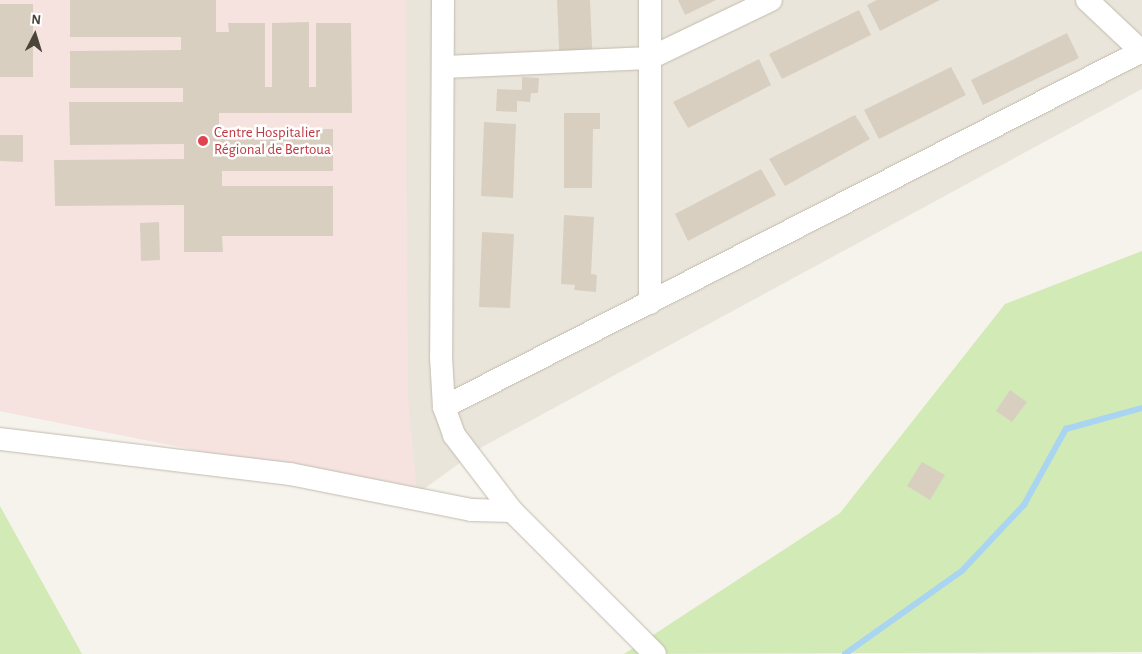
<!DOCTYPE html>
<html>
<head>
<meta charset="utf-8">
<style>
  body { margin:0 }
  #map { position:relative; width:1142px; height:654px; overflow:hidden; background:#f6f3ec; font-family:"Alegreya Sans",sans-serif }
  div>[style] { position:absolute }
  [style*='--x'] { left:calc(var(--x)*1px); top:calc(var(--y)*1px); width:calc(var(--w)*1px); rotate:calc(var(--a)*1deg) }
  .residential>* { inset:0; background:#eae5da }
  .medical>* { inset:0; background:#f6e3e0 }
  .green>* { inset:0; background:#d2eab5 }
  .stream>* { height:5.5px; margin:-2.75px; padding:0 2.75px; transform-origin:2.75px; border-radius:2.75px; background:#a9d4f2 }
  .building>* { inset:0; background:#d8cfc1 }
  .roads { filter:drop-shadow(0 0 1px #c2bbae) drop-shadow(0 0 1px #c2bbae) }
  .minor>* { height:22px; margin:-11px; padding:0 11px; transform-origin:11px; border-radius:11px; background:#fff }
  .dots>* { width:14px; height:14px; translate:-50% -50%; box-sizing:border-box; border:2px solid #fff; border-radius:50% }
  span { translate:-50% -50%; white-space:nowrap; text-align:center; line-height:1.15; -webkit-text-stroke:5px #fff; paint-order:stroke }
  .health-label { font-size:15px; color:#be3a42 }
  .left { translate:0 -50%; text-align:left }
  .north { position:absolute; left:10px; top:10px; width:50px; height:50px; -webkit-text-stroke:4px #fff; paint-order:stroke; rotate:5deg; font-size:14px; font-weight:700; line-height:20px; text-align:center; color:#4b4439 }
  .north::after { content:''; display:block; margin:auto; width:18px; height:22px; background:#4b4439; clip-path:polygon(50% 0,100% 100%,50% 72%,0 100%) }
</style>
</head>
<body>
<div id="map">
  <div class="residential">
    <div style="clip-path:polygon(0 0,1142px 0,1142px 89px,482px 447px,417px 494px,0 411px)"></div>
  </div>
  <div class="medical">
    <div style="clip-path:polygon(0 0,405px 0,408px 398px,417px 494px,0 411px)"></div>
  </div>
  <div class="green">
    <div style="clip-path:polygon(1142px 251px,1142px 652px,624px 654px,840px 513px,1005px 304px)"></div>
    <div style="clip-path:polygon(0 506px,82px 654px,0 654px)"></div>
  </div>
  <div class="stream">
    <div style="--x:845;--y:654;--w:143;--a:-35.4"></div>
    <div style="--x:962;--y:571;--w:91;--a:-46.8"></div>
    <div style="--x:1024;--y:505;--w:87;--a:-61.1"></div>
    <div style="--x:1066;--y:429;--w:79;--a:-15.4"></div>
  </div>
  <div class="building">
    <div style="clip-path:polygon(70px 0,216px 0,216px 32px,229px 32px,228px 23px,265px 23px,265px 87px,272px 87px,272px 23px,309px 22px,309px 87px,316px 87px,316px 23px,351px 23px,352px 113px,219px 113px,219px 130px,333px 129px,333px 171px,222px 171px,222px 186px,333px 186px,333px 236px,222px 236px,223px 252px,184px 252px,184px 205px,55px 206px,54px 160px,184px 159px,184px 144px,70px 145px,69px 102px,183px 102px,183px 88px,70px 88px,70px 51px,181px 50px,181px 37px,70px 37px)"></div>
    <div style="clip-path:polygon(557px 0,590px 0,593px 69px,560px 70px)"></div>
    <div style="clip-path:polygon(678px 0,716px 0,685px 15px)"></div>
    <div style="clip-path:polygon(877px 0,940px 0,880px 31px,867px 5px)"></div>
    <div style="clip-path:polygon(0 4px,33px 4px,33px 77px,0 77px)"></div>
    <div style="clip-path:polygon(859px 10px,871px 35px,782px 79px,769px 54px)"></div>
    <div style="clip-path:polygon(1067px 33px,1079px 58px,983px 105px,971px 80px)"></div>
    <div style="clip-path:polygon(759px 59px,771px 85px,688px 128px,673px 102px)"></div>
    <div style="clip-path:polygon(951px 67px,966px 95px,879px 139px,864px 110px)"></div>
    <div style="clip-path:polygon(522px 77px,539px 78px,538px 93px,531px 93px,530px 102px,517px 101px,517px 112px,496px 111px,497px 89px,522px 90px)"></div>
    <div style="clip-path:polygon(564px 113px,600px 113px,600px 129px,593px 129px,592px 188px,564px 188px)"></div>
    <div style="clip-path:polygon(855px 115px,870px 139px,785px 186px,769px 159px)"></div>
    <div style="clip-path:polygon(484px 122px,516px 124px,513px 198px,481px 196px)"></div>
    <div style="clip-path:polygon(0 135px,23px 135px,23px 162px,0 161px)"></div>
    <div style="clip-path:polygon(761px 169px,776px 195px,688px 241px,675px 214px)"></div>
    <div style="clip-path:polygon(564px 215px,594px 217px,591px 274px,597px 275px,596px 292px,574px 290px,575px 285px,561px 284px)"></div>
    <div style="clip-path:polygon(159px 222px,160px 260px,141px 261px,140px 223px)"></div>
    <div style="clip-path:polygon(482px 232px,514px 234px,510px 308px,479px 307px)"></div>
    <div style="clip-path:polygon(1010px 390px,1027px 402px,1012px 422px,996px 411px)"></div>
    <div style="clip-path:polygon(922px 462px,945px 475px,930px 500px,907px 486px)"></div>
  </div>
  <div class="roads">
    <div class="minor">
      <div style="--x:443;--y:0;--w:357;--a:90.3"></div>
      <div style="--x:441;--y:357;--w:50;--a:86.6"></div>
      <div style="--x:444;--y:407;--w:30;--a:70"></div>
      <div style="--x:454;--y:435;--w:96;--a:52.7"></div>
      <div style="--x:512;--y:511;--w:202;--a:45"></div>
      <div style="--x:650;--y:0;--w:303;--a:90"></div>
      <div style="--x:1087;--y:0;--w:76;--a:43.4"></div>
      <div style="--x:444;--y:67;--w:206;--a:-2.5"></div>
      <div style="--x:650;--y:58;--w:134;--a:-25.6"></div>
      <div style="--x:444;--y:407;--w:784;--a:-27.02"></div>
      <div style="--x:0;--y:439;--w:292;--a:6.9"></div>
      <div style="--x:290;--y:474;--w:185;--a:11.2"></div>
      <div style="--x:471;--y:510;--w:41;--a:1.4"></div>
    </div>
  </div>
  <div class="dots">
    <div style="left:203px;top:141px;background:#e0444e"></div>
  </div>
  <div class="health-label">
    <span class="left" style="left:214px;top:141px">Centre Hospitalier<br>Régional de Bertoua</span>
  </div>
  <div class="north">N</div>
</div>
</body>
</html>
